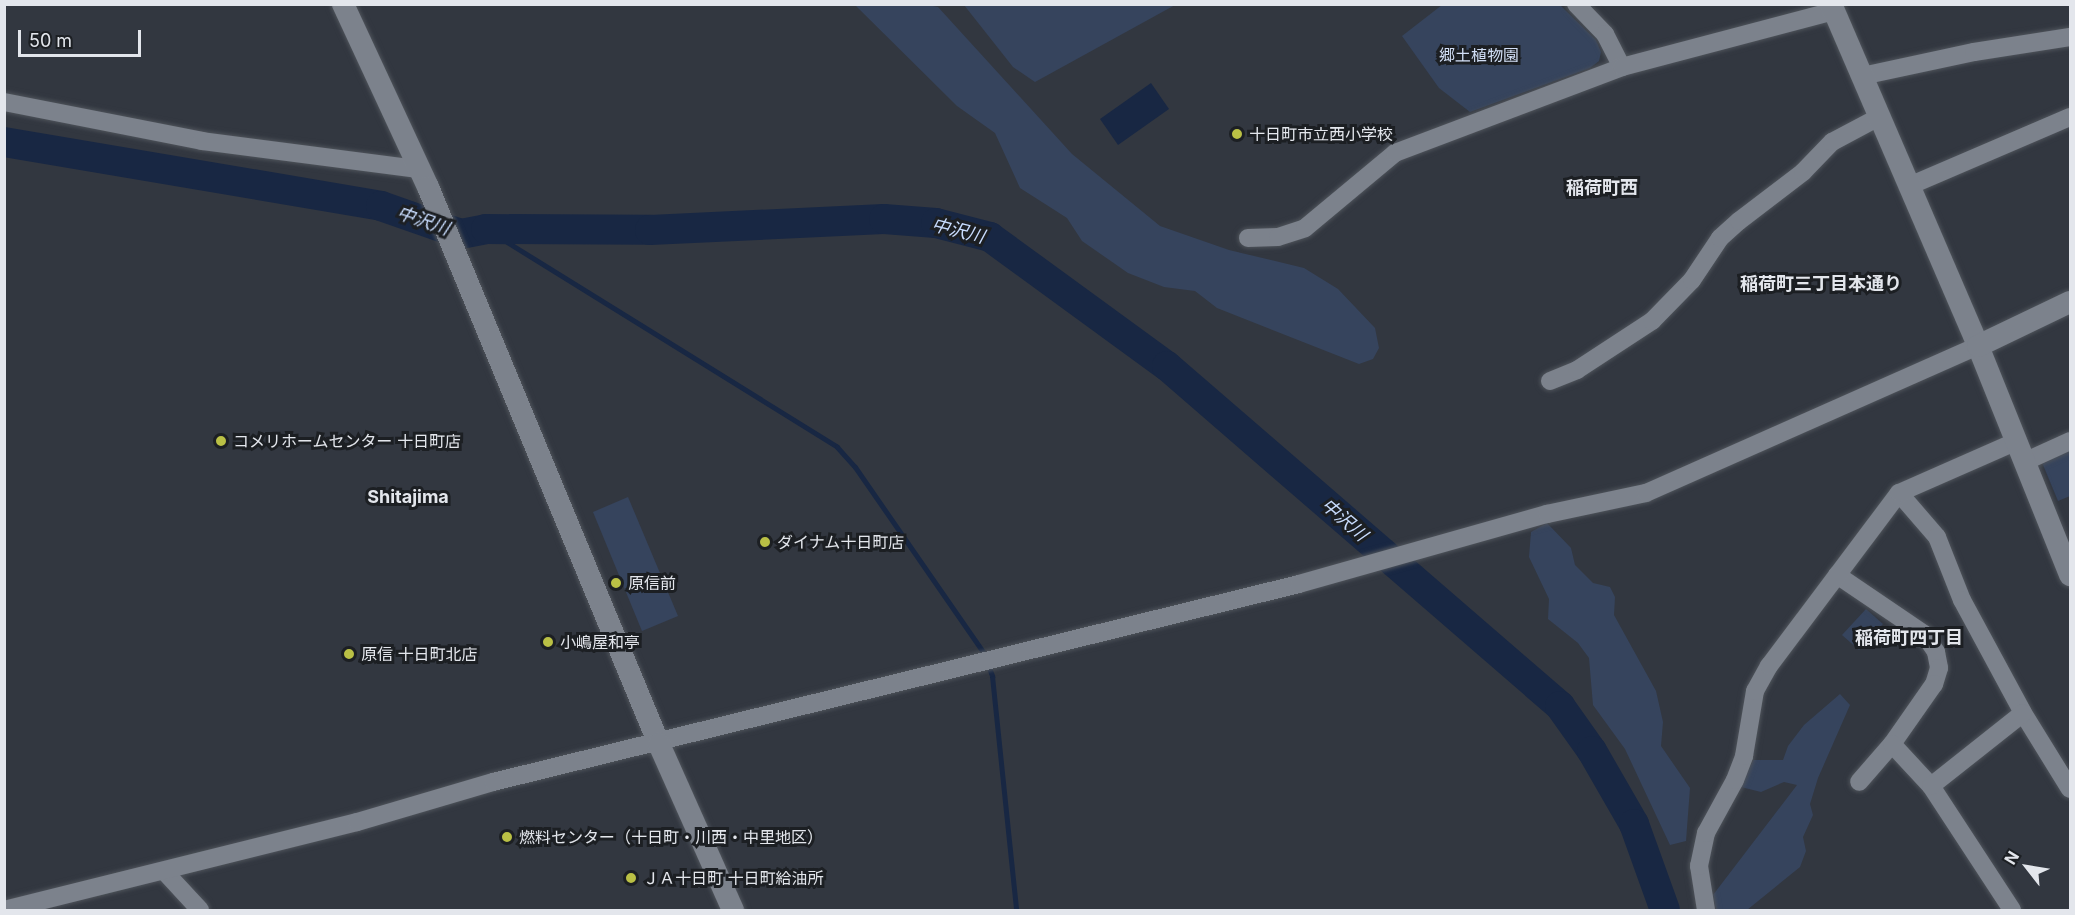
<!DOCTYPE html>
<html>
<head>
<meta charset="utf-8">
<style>
  body { margin:0 }
  #map { position:relative; width:2075px; height:915px; overflow:hidden; background:#323740; font-family:Inter,"Noto Sans JP",sans-serif }
  div>[style] { position:absolute }
  [style*='--x'] { left:calc(var(--x)*1px); top:calc(var(--y)*1px); width:calc(var(--w)*1px); rotate:calc(var(--a)*1deg) }
  .green>* { inset:0; background:#36445d }
  .water>* { inset:0; background:#182743 }
  .stream>* { height:5px; margin:-2.5px; padding:0 2.5px; transform-origin:2.5px; border-radius:2.5px; background:#182743 }
  .river>* { height:30px; margin:-15px; padding:0 15px; transform-origin:15px; border-radius:15px; background:#182743 }
  .roads { filter:drop-shadow(0 0 2px #4e535a) drop-shadow(0 0 2px #4e535a) }
  .minor>* { height:18px; margin:-9px; padding:0 9px; transform-origin:9px; border-radius:9px; background:#7c828c }
  .tertiary>* { height:22px; margin:-11px; padding:0 11px; transform-origin:11px; border-radius:11px; background:#7c828c }
  .dots>* { width:16px; height:16px; translate:-50% -50%; box-sizing:border-box; border:3px solid #1c1f23; border-radius:50% }
  span { translate:-50% -50%; white-space:nowrap; text-align:center; line-height:1.15; -webkit-text-stroke:6px #1c1f23; paint-order:stroke }
  .park-label { font-size:16px; color:#d2dff6 }
  .poi-label { font-size:16px; color:#e3e6ec }
  .left { translate:0 -50%; text-align:left }
  .neighbourhood-label { font-size:18px; color:#e3e6ec; font-weight:700 }
  .water-label { font-size:18px; color:#c8dcfe; font-style:italic }
  .frame { position:absolute; inset:0; border:6px solid #e3e6ec; pointer-events:none }
  .north { position:absolute; left:1997px; top:837px; width:60px; height:60px; -webkit-text-stroke:4px #1c1f23; paint-order:stroke; rotate:301deg; font-size:16px; font-weight:700; line-height:24px; text-align:center; color:#e3e6ec }
  .north::after { content:''; display:block; margin:auto; width:21px; height:27px; background:#e3e6ec; clip-path:polygon(50% 0,100% 100%,50% 72%,0 100%) }
  .scale { position:absolute; left:18px; top:30px; width:123px; height:27px; box-sizing:border-box; border:3px solid #e3e6ec; border-top:0; padding-left:8px; font-size:18px; line-height:21px; white-space:nowrap; color:#e3e6ec; -webkit-text-stroke:4px #1c1f23; paint-order:stroke }
</style>
</head>
<body>
<div id="map">
  <div class="green">
    <div style="clip-path:polygon(928px 5px,938px 7px,1072px 154px,1160px 226px,1229px 250px,1304px 268px,1338px 289px,1375px 328px,1379px 348px,1373px 359px,1359px 364px,1217px 308px,1195px 291px,1164px 287px,1128px 273px,1082px 241px,1067px 218px,1020px 188px,995px 133px,957px 106px,855px 5px)"></div>
    <div style="clip-path:polygon(964px 5px,1175px 5px,1035px 82px,1013px 67px)"></div>
    <div style="clip-path:polygon(1442px 5px,1560px 5px,1596px 40px,1601px 52px,1599px 61px,1590px 68px,1470px 112px,1439px 88px,1402px 36px)"></div>
    <div style="clip-path:polygon(2070px 447px,2070px 496px,2058px 501px,2041px 460px)"></div>
    <div style="clip-path:polygon(628px 497px,678px 616px,642px 631px,593px 512px)"></div>
    <div style="clip-path:polygon(1547px 523px,1571px 548px,1575px 565px,1593px 583px,1610px 587px,1615px 597px,1614px 615px,1656px 691px,1663px 722px,1661px 746px,1690px 788px,1686px 841px,1670px 845px,1625px 749px,1593px 705px,1589px 658px,1578px 643px,1548px 619px,1549px 599px,1529px 557px,1531px 532px)"></div>
    <div style="clip-path:polygon(1866px 609px,1883px 624px,1859px 650px,1842px 635px)"></div>
    <div style="clip-path:polygon(1840px 694px,1850px 705px,1818px 778px,1810px 804px,1813px 815px,1803px 837px,1806px 851px,1800px 867px,1747px 910px,1716px 910px,1713px 895px,1797px 785px,1784px 782px,1761px 792px,1741px 787px,1753px 760px,1783px 760px,1788px 746px,1804px 725px)"></div>
  </div>
  <div class="water">
    <div style="clip-path:polygon(1151px 83px,1169px 109px,1118px 145px,1100px 119px)"></div>
  </div>
  <div class="stream">
    <div style="--x:486;--y:229;--w:413;--a:31.8"></div>
    <div style="--x:837;--y:447;--w:27;--a:48"></div>
    <div style="--x:855;--y:467;--w:225;--a:55.3"></div>
    <div style="--x:983;--y:652;--w:26;--a:69"></div>
    <div style="--x:992;--y:676;--w:235;--a:84.1"></div>
  </div>
  <div class="river">
    <div style="--x:4;--y:142;--w:382;--a:9.6"></div>
    <div style="--x:381;--y:206;--w:85;--a:19.3"></div>
    <div style="--x:461;--y:234;--w:25;--a:-11"></div>
    <div style="--x:486;--y:229;--w:164;--a:0.3"></div>
    <div style="--x:650;--y:230;--w:234;--a:-2.7"></div>
    <div style="--x:884;--y:219;--w:52;--a:4.4"></div>
    <div style="--x:936;--y:223;--w:56;--a:14.5"></div>
    <div style="--x:990;--y:237;--w:219;--a:36.1"></div>
    <div style="--x:1167;--y:366;--w:520;--a:40.86"></div>
    <div style="--x:1560;--y:706;--w:55;--a:54.6"></div>
    <div style="--x:1592;--y:751;--w:84;--a:60.1"></div>
    <div style="--x:1634;--y:824;--w:91;--a:70.2"></div>
  </div>
  <div class="roads">
    <div class="minor">
      <div style="--x:1576;--y:4;--w:42;--a:46"></div>
      <div style="--x:1605;--y:34;--w:37;--a:63"></div>
      <div style="--x:1862;--y:76;--w:115;--a:-12.1"></div>
      <div style="--x:1974;--y:52;--w:97;--a:-8.9"></div>
      <div style="--x:4;--y:102;--w:202;--a:11.1"></div>
      <div style="--x:202;--y:141;--w:219;--a:7.4"></div>
      <div style="--x:1909;--y:186;--w:175;--a:-23.2"></div>
      <div style="--x:1248;--y:238;--w:30;--a:-2"></div>
      <div style="--x:1278;--y:237;--w:28;--a:-18"></div>
      <div style="--x:1305;--y:228;--w:117;--a:-39.8"></div>
      <div style="--x:1395;--y:153;--w:243;--a:-20.7"></div>
      <div style="--x:1622;--y:67;--w:219;--a:-14.8"></div>
      <div style="--x:1550;--y:381;--w:29;--a:-22"></div>
      <div style="--x:1577;--y:370;--w:90;--a:-33.2"></div>
      <div style="--x:1652;--y:321;--w:57;--a:-45.7"></div>
      <div style="--x:1692;--y:280;--w:50;--a:-56.3"></div>
      <div style="--x:1720;--y:238;--w:25;--a:-42"></div>
      <div style="--x:1739;--y:221;--w:81;--a:-37.4"></div>
      <div style="--x:1803;--y:172;--w:42;--a:-46"></div>
      <div style="--x:1832;--y:142;--w:53;--a:-28"></div>
      <div style="--x:2024;--y:462;--w:51;--a:-24.5"></div>
      <div style="--x:1899;--y:493;--w:58;--a:49.2"></div>
      <div style="--x:1937;--y:537;--w:68;--a:68.4"></div>
      <div style="--x:1962;--y:600;--w:128;--a:61.6"></div>
      <div style="--x:2023;--y:713;--w:89;--a:58.3"></div>
      <div style="--x:1837;--y:575;--w:105;--a:34.1"></div>
      <div style="--x:1924;--y:634;--w:22;--a:56"></div>
      <div style="--x:1936;--y:652;--w:16;--a:79"></div>
      <div style="--x:1939;--y:668;--w:17;--a:107"></div>
      <div style="--x:1934;--y:684;--w:73;--a:125"></div>
      <div style="--x:1892;--y:744;--w:50;--a:131"></div>
      <div style="--x:1892;--y:744;--w:57;--a:47.1"></div>
      <div style="--x:1931;--y:786;--w:148;--a:56.8"></div>
      <div style="--x:1931;--y:786;--w:117;--a:-38.4"></div>
      <div style="--x:164;--y:871;--w:53;--a:47.3"></div>
      <div style="--x:4;--y:910;--w:364;--a:-14"></div>
      <div style="--x:357;--y:822;--w:142;--a:-16.4"></div>
      <div style="--x:493;--y:782;--w:830;--a:-13.8"></div>
      <div style="--x:1299;--y:584;--w:258;--a:-15.8"></div>
      <div style="--x:1547;--y:514;--w:101;--a:-12"></div>
      <div style="--x:1646;--y:493;--w:363;--a:-23.9"></div>
      <div style="--x:1706;--y:910;--w:45;--a:-99"></div>
      <div style="--x:1699;--y:866;--w:34;--a:-78"></div>
      <div style="--x:1706;--y:833;--w:60;--a:-61.3"></div>
      <div style="--x:1735;--y:780;--w:26;--a:-69"></div>
      <div style="--x:1744;--y:756;--w:66;--a:-80.4"></div>
      <div style="--x:1755;--y:691;--w:29;--a:-61"></div>
      <div style="--x:1769;--y:666;--w:216;--a:-53.1"></div>
      <div style="--x:1899;--y:493;--w:127;--a:-23.7"></div>
    </div>
    <div class="tertiary">
      <div style="--x:343;--y:4;--w:202;--a:65.1"></div>
      <div style="--x:428;--y:187;--w:603;--a:67.48"></div>
      <div style="--x:659;--y:744;--w:182;--a:66"></div>
      <div style="--x:1831;--y:4;--w:372;--a:66.7"></div>
      <div style="--x:1978;--y:346;--w:247;--a:68.1"></div>
      <div style="--x:1978;--y:346;--w:102;--a:-25.6"></div>
    </div>
  </div>
  <div class="dots">
    <div style="left:1237px;top:134px;background:#bac045"></div>
    <div style="left:221px;top:441px;background:#bac045"></div>
    <div style="left:765px;top:542px;background:#bac045"></div>
    <div style="left:616px;top:583px;background:#bac045"></div>
    <div style="left:548px;top:642px;background:#bac045"></div>
    <div style="left:349px;top:654px;background:#bac045"></div>
    <div style="left:507px;top:837px;background:#bac045"></div>
    <div style="left:631px;top:878px;background:#bac045"></div>
  </div>
  <div class="park-label">
    <span style="left:1479px;top:55px">郷土植物園</span>
  </div>
  <div class="poi-label">
    <span class="left" style="left:1249px;top:134px">十日町市立西小学校</span>
    <span class="left" style="left:233px;top:441px">コメリホームセンター 十日町店</span>
    <span class="left" style="left:777px;top:542px">ダイナム十日町店</span>
    <span class="left" style="left:628px;top:583px">原信前</span>
    <span class="left" style="left:560px;top:642px">小嶋屋和亭</span>
    <span class="left" style="left:361px;top:654px">原信 十日町北店</span>
    <span class="left" style="left:519px;top:837px">燃料センター（十日町・川西・中里地区）</span>
    <span class="left" style="left:643px;top:878px">ＪＡ十日町 十日町給油所</span>
  </div>
  <div class="neighbourhood-label">
    <span style="left:1602px;top:188px">稲荷町西</span>
    <span style="left:1821px;top:284px">稲荷町三丁目本通り</span>
    <span style="left:408px;top:497px">Shitajima</span>
    <span style="left:1909px;top:638px">稲荷町四丁目</span>
  </div>
  <div class="water-label">
    <span style="left:423px;top:221px;rotate:19deg">中沢川</span>
    <span style="left:958px;top:231px;rotate:14deg">中沢川</span>
    <span style="left:1344px;top:520px;rotate:41deg">中沢川</span>
  </div>
  <div class="frame"></div>
  <div class="north">N</div>
  <div class="scale">50 m</div>
</div>
</body>
</html>
